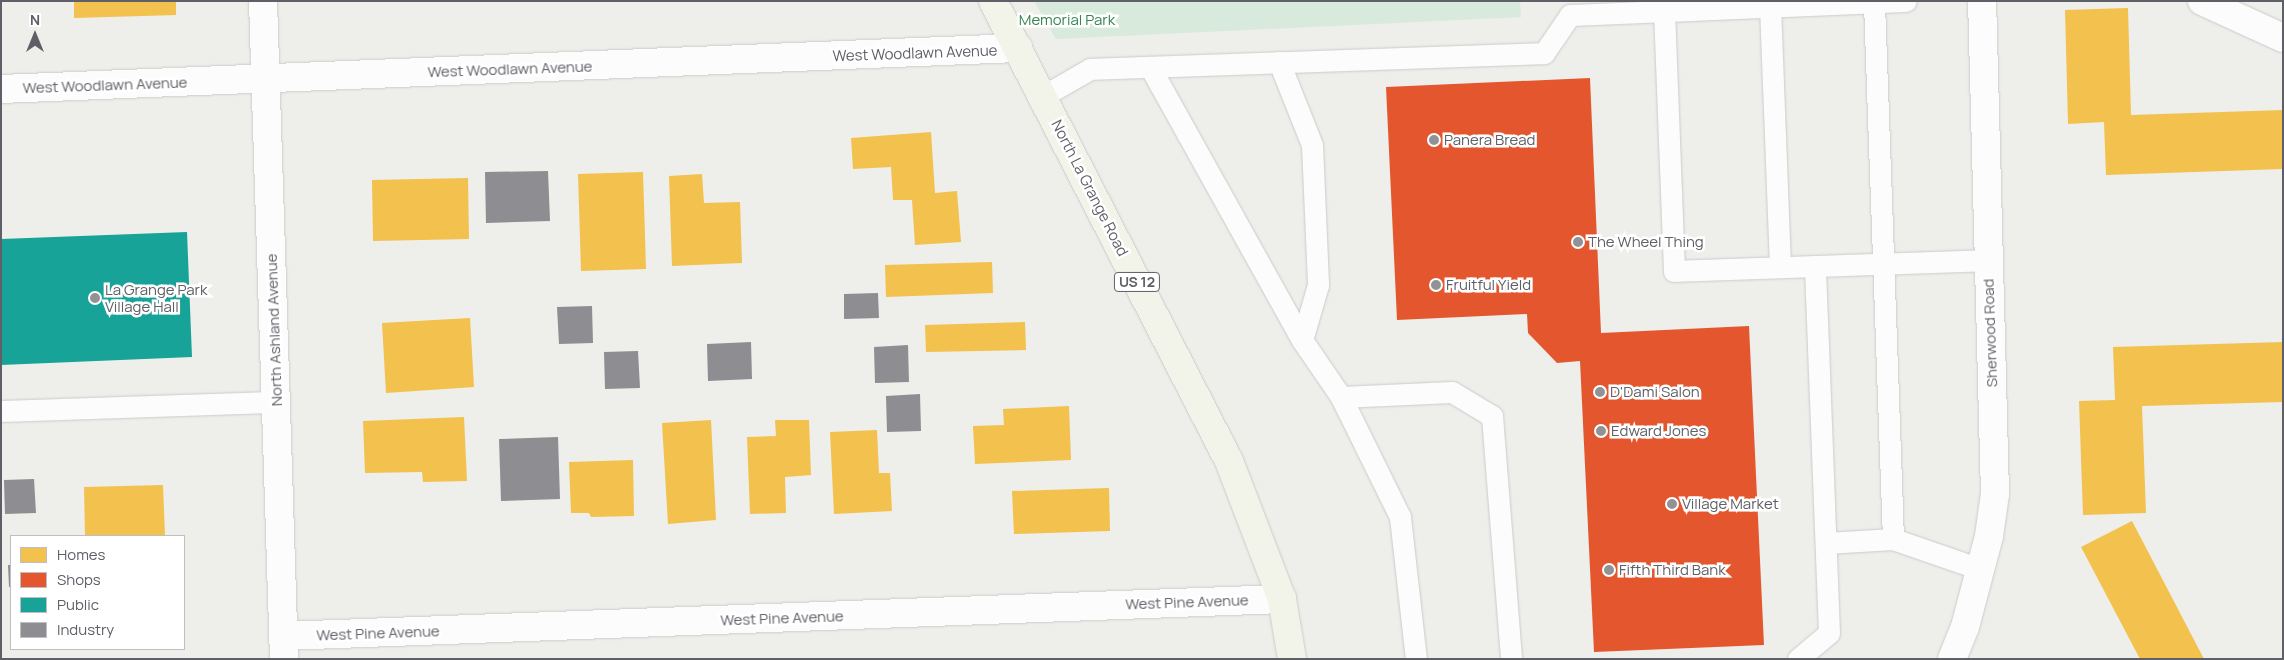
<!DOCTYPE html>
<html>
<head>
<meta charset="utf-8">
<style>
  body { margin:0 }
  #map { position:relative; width:2284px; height:660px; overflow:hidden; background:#eeeeea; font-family:Manrope,sans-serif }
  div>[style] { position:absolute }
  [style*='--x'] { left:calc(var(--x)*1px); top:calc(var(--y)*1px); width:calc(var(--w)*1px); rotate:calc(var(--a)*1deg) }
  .green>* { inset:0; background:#d7eadb }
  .homes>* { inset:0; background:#f2c14e }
  .shops>* { inset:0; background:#e4572e }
  .public>* { inset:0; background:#17a398 }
  .industry>* { inset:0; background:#8d8d92 }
  .roads { filter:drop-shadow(0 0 1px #cbcbcc) drop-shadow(0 0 1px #cbcbcc) }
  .lane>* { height:21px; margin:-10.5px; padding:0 10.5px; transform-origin:10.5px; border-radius:10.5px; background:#fcfcfc }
  .street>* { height:28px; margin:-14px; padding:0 14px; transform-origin:14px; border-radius:14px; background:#fcfcfc }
  .primary>* { height:28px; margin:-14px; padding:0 14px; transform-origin:14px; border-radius:14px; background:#f2f3e9 }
  .dots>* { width:14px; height:14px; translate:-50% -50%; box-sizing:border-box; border:2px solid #fff; border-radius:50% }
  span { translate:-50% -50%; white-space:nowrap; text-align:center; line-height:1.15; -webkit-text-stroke:5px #fff; paint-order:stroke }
  .shield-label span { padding:1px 4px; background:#fff; border:1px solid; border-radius:4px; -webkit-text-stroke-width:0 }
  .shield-label { font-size:14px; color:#5f6067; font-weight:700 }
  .park-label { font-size:15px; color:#388550 }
  .street-label { font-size:15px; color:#5f6067 }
  .poi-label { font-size:15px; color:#5f6067 }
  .left { translate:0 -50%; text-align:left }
  .frame { position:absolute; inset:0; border:2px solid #5f6067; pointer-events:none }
  .legend { position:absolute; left:10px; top:535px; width:175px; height:115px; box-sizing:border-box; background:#fff; border:1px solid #bfbfc2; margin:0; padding:6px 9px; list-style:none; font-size:15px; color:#5f6067 }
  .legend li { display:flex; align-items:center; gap:10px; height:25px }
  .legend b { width:25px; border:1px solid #bfbfc2 }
  .north { position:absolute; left:10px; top:10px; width:50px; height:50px; -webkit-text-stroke:4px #fff; paint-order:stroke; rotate:0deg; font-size:14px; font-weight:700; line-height:20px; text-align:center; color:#5f6067 }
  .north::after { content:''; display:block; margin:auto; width:18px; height:22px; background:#5f6067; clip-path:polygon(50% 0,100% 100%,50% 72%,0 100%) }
</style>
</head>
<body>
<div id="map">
  <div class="green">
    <div style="clip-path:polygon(1034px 1px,1520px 1px,1521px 17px,1056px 39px)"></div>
  </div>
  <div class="homes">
    <div style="clip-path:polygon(74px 1px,176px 1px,176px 15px,74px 18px)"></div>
    <div style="clip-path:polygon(2128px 8px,2131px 115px,2283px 110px,2283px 169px,2106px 175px,2104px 122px,2068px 124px,2065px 10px)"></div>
    <div style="clip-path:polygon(931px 132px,935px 193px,957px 191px,961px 242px,915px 245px,912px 200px,893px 200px,891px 167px,853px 169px,851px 138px)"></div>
    <div style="clip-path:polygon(643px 172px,646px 269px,581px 271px,578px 174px)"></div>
    <div style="clip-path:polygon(702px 174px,704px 203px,740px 202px,742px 263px,672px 266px,669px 176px)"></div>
    <div style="clip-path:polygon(468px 178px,469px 239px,373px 241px,372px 180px)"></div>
    <div style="clip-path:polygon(992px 262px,993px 293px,886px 297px,885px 265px)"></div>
    <div style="clip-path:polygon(470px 318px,474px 387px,386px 393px,382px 323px)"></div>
    <div style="clip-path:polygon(1025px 322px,1026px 350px,926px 352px,925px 325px)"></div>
    <div style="clip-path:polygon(2283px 342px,2283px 402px,2142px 406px,2146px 513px,2083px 515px,2079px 401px,2115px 400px,2113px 347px)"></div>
    <div style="clip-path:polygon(1069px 406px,1071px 460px,975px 464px,973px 426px,1004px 425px,1003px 409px)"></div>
    <div style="clip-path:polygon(464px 417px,467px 481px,423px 482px,422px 472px,365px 473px,363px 421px)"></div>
    <div style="clip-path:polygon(711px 420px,716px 520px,668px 524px,662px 423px)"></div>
    <div style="clip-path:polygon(775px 420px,809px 420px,811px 475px,785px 477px,786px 513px,750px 514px,747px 437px,776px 436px)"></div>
    <div style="clip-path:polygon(877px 430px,879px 473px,890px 473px,892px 511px,834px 514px,830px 432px)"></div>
    <div style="clip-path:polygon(633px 460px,634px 516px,591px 517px,589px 513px,571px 513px,569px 462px)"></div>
    <div style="clip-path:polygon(163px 485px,165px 536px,85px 536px,84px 487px)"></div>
    <div style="clip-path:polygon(1109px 488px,1110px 531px,1014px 534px,1012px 491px)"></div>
    <div style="clip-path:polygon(2132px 521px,2204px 659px,2140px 659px,2081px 547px)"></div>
  </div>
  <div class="shops">
    <div style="clip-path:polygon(1590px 78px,1601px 333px,1749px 326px,1764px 645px,1594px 652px,1580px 361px,1557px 363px,1528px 333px,1527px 314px,1397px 320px,1386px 87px)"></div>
  </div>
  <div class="public">
    <div style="clip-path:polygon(187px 232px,192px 357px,1px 365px,1px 239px)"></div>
  </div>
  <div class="industry">
    <div style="clip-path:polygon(548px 171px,550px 221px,486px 223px,485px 172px)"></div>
    <div style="clip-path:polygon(878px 293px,879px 318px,844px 319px,844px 294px)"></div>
    <div style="clip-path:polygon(592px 306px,593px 343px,559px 344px,557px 307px)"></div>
    <div style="clip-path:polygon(751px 342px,752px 379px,708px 381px,707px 344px)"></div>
    <div style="clip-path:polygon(908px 345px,909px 382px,875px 383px,874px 347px)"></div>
    <div style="clip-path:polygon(638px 351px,640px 388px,605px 389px,604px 352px)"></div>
    <div style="clip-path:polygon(920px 394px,921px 431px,887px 432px,886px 396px)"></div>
    <div style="clip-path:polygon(558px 437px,560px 499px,501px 501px,499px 439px)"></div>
    <div style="clip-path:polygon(34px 479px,36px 513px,5px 514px,4px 480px)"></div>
    <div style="clip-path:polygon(8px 565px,11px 565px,11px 587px,9px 587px)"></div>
  </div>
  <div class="roads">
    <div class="lane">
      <div style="--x:1874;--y:3;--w:536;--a:87.97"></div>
      <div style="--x:1770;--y:6;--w:261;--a:87.8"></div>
      <div style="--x:1664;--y:10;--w:261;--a:87.8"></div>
      <div style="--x:1674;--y:271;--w:314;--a:-2"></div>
      <div style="--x:1279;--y:62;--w:89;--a:68.3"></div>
      <div style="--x:1312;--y:145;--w:140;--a:87.5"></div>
      <div style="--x:1318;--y:285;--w:57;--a:106.2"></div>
      <div style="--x:1150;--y:67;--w:312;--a:60.9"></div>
      <div style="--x:1302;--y:340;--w:69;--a:55.6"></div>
      <div style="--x:1341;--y:397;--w:134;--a:63.8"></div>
      <div style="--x:1400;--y:517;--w:143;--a:83.6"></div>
      <div style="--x:1043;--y:96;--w:54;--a:-29.9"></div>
      <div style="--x:1090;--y:69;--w:454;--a:-2"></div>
      <div style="--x:1544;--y:53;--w:46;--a:-55.6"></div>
      <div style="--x:1570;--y:15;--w:336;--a:-2.4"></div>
      <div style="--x:1341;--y:397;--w:111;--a:-2.6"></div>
      <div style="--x:1452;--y:392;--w:47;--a:31"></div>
      <div style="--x:1492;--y:416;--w:244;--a:85.5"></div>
      <div style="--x:1;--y:411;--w:275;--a:-1.9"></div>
      <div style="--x:1826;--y:543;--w:67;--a:-3.4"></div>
      <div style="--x:1893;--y:539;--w:92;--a:19"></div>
      <div style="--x:1798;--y:659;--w:40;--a:-40"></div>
      <div style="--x:1829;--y:633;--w:367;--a:-92.2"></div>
    </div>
    <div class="street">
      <div style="--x:263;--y:1;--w:658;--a:88.17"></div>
      <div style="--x:2202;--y:1;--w:89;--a:24.6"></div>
      <div style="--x:1;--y:89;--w:1018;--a:-2.31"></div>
      <div style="--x:283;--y:636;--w:1000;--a:-2.12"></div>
      <div style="--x:1952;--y:659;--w:35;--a:-68"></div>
      <div style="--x:1965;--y:627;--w:94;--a:-75.2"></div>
      <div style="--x:1989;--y:536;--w:42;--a:-81.9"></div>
      <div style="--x:1995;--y:494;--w:493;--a:-91.5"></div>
    </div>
    <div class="primary">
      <div style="--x:993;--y:1;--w:517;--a:62.84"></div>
      <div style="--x:1229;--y:461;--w:148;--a:69"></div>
      <div style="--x:1282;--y:599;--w:61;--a:80.5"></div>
    </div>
  </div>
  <div class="dots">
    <div style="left:1434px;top:140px;background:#919295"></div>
    <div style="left:1578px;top:242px;background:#919295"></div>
    <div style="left:1436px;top:285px;background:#919295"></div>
    <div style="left:95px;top:298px;background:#919295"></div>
    <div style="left:1600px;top:392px;background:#919295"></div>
    <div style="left:1601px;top:431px;background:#919295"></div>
    <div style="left:1672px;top:504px;background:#919295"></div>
    <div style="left:1609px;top:570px;background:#919295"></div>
  </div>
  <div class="shield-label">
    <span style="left:1137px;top:282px">US 12</span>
  </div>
  <div class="park-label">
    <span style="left:1067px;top:20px">Memorial Park</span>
  </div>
  <div class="street-label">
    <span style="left:915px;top:53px;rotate:-2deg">West Woodlawn Avenue</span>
    <span style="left:510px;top:69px;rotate:-2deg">West Woodlawn Avenue</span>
    <span style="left:105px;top:85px;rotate:-2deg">West Woodlawn Avenue</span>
    <span style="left:1090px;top:188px;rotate:63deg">North La Grange Road</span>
    <span style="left:274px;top:330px;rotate:-92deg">North Ashland Avenue</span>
    <span style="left:1990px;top:333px;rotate:-92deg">Sherwood Road</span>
    <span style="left:1187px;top:602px;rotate:-2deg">West Pine Avenue</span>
    <span style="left:782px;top:618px;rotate:-2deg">West Pine Avenue</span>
    <span style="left:378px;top:633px;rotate:-2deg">West Pine Avenue</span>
  </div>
  <div class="poi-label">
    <span class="left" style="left:1444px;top:140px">Panera Bread</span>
    <span class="left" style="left:1588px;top:242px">The Wheel Thing</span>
    <span class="left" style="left:1446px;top:285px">Fruitful Yield</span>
    <span class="left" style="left:105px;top:298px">La Grange Park<br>Village Hall</span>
    <span class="left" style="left:1610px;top:392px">D'Dami Salon</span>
    <span class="left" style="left:1611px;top:431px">Edward Jones</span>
    <span class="left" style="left:1682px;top:504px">Village Market</span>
    <span class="left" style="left:1619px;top:570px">Fifth Third Bank</span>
  </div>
  <div class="frame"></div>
  <ul class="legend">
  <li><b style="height:14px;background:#f2c14e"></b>Homes</li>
  <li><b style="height:14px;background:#e4572e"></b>Shops</li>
  <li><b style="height:14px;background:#17a398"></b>Public</li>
  <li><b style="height:14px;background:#8d8d92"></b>Industry</li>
  </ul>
  <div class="north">N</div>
</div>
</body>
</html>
